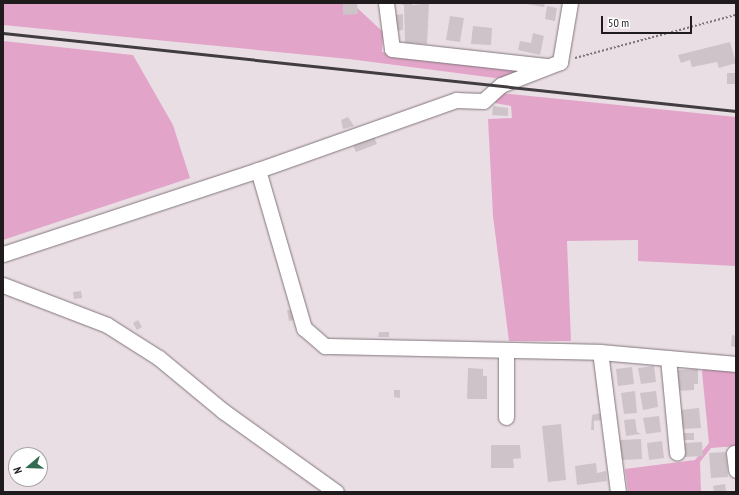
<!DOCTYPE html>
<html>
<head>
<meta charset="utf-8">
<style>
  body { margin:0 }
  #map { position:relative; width:739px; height:495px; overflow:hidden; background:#eadee5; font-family:"PT Sans Narrow",sans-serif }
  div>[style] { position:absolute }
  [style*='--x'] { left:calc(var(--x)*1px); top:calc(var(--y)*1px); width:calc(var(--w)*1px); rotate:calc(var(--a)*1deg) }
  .green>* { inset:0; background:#e2a5c9 }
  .building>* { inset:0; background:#cec3c9 }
  .path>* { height:2px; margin-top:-1px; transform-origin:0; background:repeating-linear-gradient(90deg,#7b7478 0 2px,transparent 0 4px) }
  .roads { filter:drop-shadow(0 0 1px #80767b) drop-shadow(0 0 1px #80767b) }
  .minor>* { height:15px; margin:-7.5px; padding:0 7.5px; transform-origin:7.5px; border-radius:7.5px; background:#fff }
  .rail>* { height:3px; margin:-1.5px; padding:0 1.5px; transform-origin:1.5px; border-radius:1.5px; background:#413c3f }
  span { translate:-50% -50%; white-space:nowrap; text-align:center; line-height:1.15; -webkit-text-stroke:3px #fff; paint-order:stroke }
  .frame { position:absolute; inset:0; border:4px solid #201c1e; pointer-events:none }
  .north { position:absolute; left:8px; top:447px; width:40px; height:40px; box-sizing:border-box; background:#fff; border:1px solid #a6a4a5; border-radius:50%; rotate:251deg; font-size:11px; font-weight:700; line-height:16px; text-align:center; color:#201c1e }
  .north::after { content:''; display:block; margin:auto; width:14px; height:18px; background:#326b52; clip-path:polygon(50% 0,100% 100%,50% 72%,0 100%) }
  .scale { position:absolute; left:601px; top:16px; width:91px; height:18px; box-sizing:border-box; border:2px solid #201c1e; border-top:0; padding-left:5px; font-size:12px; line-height:14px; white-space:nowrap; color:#201c1e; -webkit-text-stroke:3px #fff; paint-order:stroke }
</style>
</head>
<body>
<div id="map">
  <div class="green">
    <div style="clip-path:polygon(3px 3px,352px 3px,383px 32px,382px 52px,533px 68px,503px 79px,349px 59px,3px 25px)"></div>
    <div style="clip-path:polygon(3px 41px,133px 55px,173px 125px,190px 178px,3px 240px)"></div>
    <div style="clip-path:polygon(500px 93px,736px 117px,736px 266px,638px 261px,638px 240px,567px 241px,571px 341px,509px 341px,493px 216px,488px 119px,512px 118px,511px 106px,495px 103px)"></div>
    <div style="clip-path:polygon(704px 367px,736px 369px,736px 446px,711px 448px,700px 462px,701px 492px,628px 492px,625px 469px,695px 460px,709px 443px,702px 372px)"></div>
  </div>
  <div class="building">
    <div style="clip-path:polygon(343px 3px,360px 3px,357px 4px,358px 14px,343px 15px)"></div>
    <div style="clip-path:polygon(396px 3px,412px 3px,412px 5px,433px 3px,429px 4px,427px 44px,405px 43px,404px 5px)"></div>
    <div style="clip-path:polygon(520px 3px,545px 3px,544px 7px)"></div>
    <div style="clip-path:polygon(547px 6px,557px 8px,555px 21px,545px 19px)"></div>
    <div style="clip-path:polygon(403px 14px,403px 30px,396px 31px,396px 15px)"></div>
    <div style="clip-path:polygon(450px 16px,464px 18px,460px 42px,446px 40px)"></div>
    <div style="clip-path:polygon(473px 26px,492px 28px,491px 45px,471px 44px)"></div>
    <div style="clip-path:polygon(533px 33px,544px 36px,540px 55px,518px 50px,520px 41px,531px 43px)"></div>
    <div style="clip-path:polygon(730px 42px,736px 63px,719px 68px,717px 62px,692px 67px,690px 60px,681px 63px,678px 55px)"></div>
    <div style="clip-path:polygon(727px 73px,736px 73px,736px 84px,727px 84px)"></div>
    <div style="clip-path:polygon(493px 106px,508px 108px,508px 116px,492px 115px)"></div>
    <div style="clip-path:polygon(348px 117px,354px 126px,343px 129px,341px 120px)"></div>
    <div style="clip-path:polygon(373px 135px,377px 144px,356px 152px,352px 143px)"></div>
    <div style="clip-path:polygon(81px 291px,82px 298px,74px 299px,73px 292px)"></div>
    <div style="clip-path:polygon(287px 310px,292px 310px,294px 320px,289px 321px)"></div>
    <div style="clip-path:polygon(138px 320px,142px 327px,137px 330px,133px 323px)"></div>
    <div style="clip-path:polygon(379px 332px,389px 332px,389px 337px,378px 337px)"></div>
    <div style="clip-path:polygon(732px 335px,736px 336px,735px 347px,731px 346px)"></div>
    <div style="clip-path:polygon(654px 366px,656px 382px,641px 384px,638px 368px)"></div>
    <div style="clip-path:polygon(632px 367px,634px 384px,618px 386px,616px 369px)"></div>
    <div style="clip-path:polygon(468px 368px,483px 369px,483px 376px,487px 376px,487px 399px,467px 399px)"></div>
    <div style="clip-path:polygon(698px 369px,698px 384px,694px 384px,694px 390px,676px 391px,676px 370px)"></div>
    <div style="clip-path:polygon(394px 390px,400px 390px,400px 398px,394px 397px)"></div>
    <div style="clip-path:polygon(635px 391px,637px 413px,624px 414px,621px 393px)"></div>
    <div style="clip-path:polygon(656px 391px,658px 407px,643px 410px,640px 393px)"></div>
    <div style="clip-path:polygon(699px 408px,701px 428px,681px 429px,680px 410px)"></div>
    <div style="clip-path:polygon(601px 413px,601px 420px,594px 421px,594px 430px,591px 430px,592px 415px)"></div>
    <div style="clip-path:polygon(659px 416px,661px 432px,646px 434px,643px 418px)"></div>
    <div style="clip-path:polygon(635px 419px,637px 432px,641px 434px,626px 436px,624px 420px)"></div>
    <div style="clip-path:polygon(561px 424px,566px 480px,548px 482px,542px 426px)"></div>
    <div style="clip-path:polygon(683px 433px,694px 433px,694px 440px,683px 440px)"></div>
    <div style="clip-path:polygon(641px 439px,642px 459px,621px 460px,620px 440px)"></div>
    <div style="clip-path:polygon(662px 441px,664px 458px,649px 460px,647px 443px)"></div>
    <div style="clip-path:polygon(702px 442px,703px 456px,684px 457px,684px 443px)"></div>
    <div style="clip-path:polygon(491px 445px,520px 445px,521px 458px,513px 459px,514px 468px,491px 468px)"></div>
    <div style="clip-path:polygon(726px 452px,728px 477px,711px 478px,709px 453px)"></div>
    <div style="clip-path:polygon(596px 463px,597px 473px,606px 471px,607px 481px,577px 485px,575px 466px)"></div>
    <div style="clip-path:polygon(725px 484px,726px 492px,714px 492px,713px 486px)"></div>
  </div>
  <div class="path">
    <div style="--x:575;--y:58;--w:167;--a:-15"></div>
  </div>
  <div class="roads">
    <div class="minor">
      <div style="--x:386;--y:3;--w:46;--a:82.6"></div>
      <div style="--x:392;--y:49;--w:155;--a:6.3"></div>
      <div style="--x:570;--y:3;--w:60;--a:99.6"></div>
      <div style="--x:560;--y:62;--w:63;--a:158.7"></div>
      <div style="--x:501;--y:85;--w:24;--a:138"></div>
      <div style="--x:483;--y:101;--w:27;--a:-178"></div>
      <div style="--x:456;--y:100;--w:210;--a:160.5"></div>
      <div style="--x:258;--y:170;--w:165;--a:73.8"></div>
      <div style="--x:304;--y:328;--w:28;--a:41"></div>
      <div style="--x:325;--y:346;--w:275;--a:1.2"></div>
      <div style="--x:3;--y:254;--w:268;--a:-18.2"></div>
      <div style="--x:3;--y:285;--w:111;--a:21"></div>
      <div style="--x:107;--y:325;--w:62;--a:32.4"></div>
      <div style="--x:159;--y:358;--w:83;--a:39.6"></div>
      <div style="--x:223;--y:411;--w:139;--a:35.6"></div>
      <div style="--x:506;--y:352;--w:65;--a:90"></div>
      <div style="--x:668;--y:358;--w:95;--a:84.6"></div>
      <div style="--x:734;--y:453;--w:17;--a:83"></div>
      <div style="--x:618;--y:492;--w:141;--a:-97.3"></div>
      <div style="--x:600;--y:352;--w:137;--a:5"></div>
    </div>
  </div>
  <div class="rail">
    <div style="--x:3;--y:33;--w:737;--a:6.07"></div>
  </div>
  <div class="frame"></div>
  <div class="north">N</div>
  <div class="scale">50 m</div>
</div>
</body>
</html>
